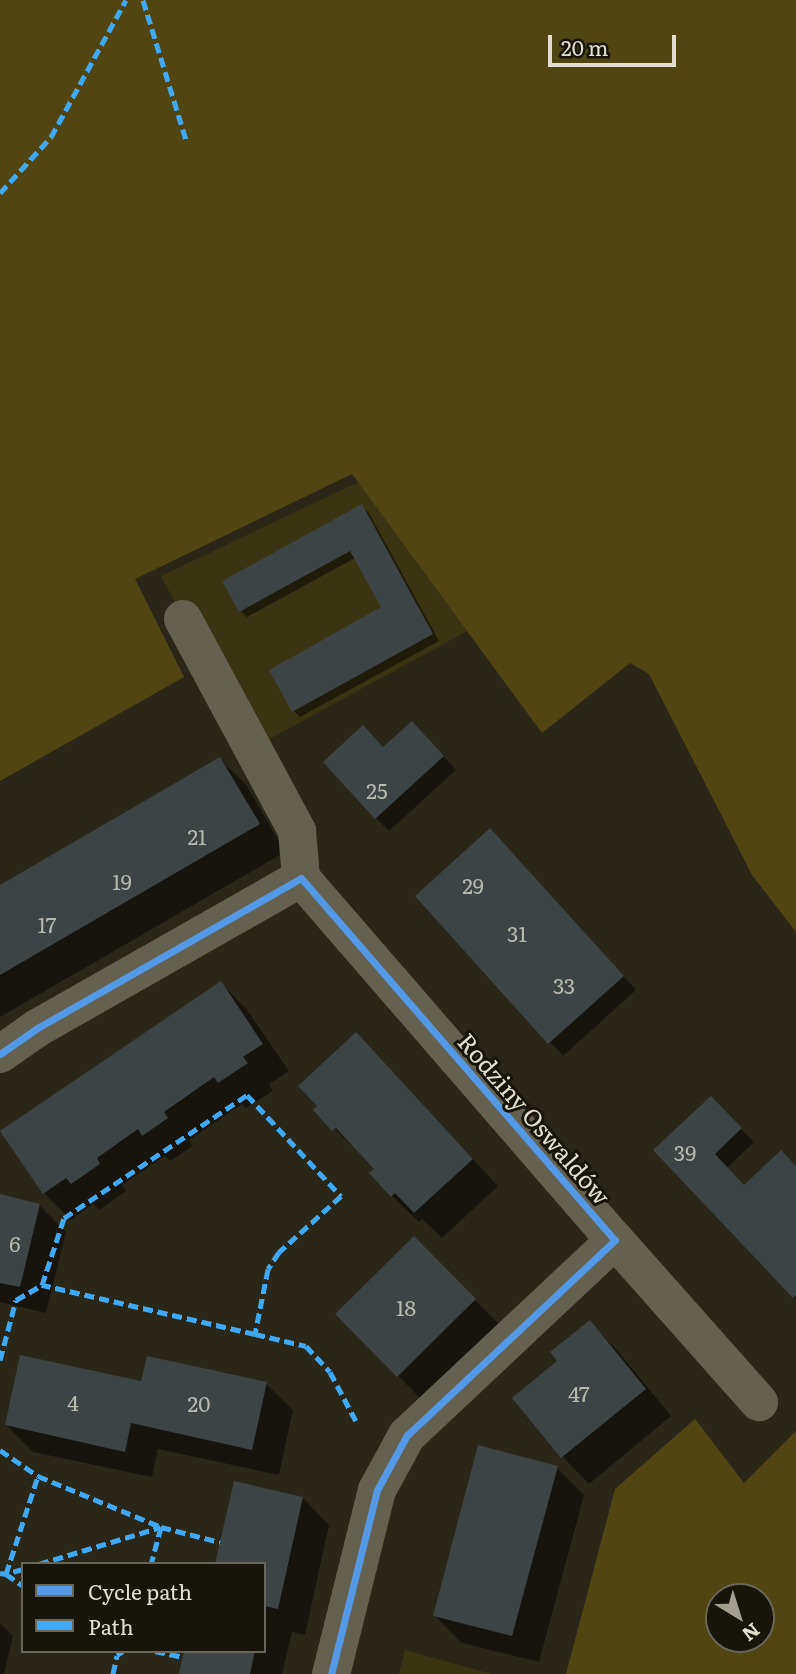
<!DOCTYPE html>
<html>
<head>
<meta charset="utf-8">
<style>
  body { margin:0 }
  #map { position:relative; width:796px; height:1674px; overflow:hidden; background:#2a2719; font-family:Literata,serif }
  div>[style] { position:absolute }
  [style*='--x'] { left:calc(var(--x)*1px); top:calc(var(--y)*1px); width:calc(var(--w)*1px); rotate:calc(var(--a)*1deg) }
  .built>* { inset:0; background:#3b3413 }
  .green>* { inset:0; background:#514612 }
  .shadow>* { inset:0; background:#0007 }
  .building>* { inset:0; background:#3c4445 }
  .minor>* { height:38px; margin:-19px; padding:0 19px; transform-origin:19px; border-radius:19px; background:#656151 }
  .quiet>* { height:5px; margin-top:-2.5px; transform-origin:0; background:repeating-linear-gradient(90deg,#3fa9f5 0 10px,transparent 0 15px) }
  .cycleway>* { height:7px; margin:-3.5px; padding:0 3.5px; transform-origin:3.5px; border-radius:3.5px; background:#5399e6 }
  span { translate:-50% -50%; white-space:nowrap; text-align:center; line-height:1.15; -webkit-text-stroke:6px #171509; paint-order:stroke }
  .number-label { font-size:21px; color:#b8b8ac }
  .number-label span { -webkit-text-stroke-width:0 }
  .street-label { font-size:24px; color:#e2dfcf }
  .legend { position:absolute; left:21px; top:1562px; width:245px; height:91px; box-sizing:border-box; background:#171509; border:2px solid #686658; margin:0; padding:9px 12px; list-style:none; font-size:21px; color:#e2dfcf }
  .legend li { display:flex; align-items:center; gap:14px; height:35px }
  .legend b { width:35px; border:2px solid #686658 }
  .north { position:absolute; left:705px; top:1583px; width:70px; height:70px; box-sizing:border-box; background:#171509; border:2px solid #686658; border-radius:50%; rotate:142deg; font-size:19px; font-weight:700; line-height:28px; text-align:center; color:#e2dfcf }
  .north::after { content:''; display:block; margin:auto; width:24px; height:32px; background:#a29f8f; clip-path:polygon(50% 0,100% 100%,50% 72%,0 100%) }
  .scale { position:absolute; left:548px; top:35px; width:128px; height:32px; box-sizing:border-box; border:4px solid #e2dfcf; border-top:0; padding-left:9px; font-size:21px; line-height:24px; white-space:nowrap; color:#e2dfcf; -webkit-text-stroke:5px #171509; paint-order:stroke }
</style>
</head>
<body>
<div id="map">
  <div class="built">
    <div style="clip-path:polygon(358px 482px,467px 631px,253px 748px,161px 576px)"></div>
    <div style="clip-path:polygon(405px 1650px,492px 1674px,399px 1674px)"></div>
  </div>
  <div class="green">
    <div style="clip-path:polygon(0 0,796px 0,796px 932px,752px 875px,649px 674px,630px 663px,542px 733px,352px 474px,135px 579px,184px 677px,0 781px)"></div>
    <div style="clip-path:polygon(evenodd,695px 1419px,744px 1483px,796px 1431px,796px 1674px,566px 1674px,615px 1489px,695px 1419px,719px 1597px,761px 1597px,761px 1639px,719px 1639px,719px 1597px)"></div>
  </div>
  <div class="shadow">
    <div style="clip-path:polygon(362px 506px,369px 513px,439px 641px,300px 717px,293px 710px,383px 608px,355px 558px,247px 617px,241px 611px)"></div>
    <div style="clip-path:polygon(425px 737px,456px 770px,389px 831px,376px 818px)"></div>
    <div style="clip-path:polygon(220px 759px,247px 786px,285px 852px,0 1017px,0 887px)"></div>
    <div style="clip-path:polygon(503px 843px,636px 990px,563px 1056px,417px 896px)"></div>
    <div style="clip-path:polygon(221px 983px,247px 1010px,289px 1071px,269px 1084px,273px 1091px,246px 1108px,242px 1104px,189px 1140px,193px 1146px,170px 1161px,165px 1156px,122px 1185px,126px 1191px,99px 1210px,93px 1204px,71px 1220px,44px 1193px)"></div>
    <div style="clip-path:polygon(382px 1061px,498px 1186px,442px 1238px,422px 1219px,419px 1222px,392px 1196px,371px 1173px,376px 1169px,315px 1110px)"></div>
    <div style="clip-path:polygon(711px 1098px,754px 1142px,727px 1168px,744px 1187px,796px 1168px,796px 1299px,655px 1150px)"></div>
    <div style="clip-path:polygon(0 1196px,39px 1205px,66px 1232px,46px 1313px,0 1302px)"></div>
    <div style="clip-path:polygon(414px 1239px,502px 1327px,425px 1403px,337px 1314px)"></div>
    <div style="clip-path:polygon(590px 1322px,616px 1349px,671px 1416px,589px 1484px,563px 1457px,514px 1398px,560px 1361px)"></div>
    <div style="clip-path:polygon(142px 1384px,266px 1384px,293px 1410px,279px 1475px,158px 1449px,152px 1477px,33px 1452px,6px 1425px)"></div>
    <div style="clip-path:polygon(557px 1468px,584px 1495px,539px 1662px,462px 1643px,435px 1616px)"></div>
    <div style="clip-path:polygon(303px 1498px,329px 1525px,305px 1635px,292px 1632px,282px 1674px,180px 1674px,186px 1651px,264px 1651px,264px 1564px)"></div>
    <div style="clip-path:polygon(0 1623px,13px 1636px,4px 1674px,0 1674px)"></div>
  </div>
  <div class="building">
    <div style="clip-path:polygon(362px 504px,433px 634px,292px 712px,269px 670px,381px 607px,350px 551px,239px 612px,222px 581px)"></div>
    <div style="clip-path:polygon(412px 721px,444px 756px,375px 819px,323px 762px,363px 725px,383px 747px)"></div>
    <div style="clip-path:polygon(220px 757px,260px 824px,0 975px,0 885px)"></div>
    <div style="clip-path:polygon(490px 828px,624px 976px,548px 1044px,415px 896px)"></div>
    <div style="clip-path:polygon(221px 981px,263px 1044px,243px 1057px,248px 1063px,218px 1083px,214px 1077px,164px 1112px,168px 1118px,142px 1136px,138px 1129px,97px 1158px,100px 1164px,71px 1184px,66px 1178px,43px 1194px,0 1131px)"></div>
    <div style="clip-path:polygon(356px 1032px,473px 1159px,414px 1213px,395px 1193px,391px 1197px,369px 1173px,374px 1169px,336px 1128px,332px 1131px,313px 1110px,317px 1106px,298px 1086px)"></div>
    <div style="clip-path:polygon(711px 1096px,742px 1128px,715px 1154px,744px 1185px,781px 1150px,796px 1166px,796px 1295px,793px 1298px,653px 1150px)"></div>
    <div style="clip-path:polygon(0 1194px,40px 1204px,20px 1287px,0 1283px)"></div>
    <div style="clip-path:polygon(414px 1236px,476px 1299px,397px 1377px,335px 1314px)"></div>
    <div style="clip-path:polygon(590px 1320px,646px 1389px,561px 1458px,512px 1398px,557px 1361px,550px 1352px)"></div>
    <div style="clip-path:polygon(20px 1355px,141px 1381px,147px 1356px,267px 1382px,252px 1450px,131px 1423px,125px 1452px,5px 1425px)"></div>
    <div style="clip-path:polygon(478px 1445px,558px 1466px,512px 1636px,433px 1616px)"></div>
    <div style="clip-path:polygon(234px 1481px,303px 1497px,278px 1609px,264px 1606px,264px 1564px,215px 1564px)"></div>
    <div style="clip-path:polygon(184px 1651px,255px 1651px,250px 1674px,179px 1674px)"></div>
  </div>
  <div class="minor">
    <div style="--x:183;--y:619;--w:241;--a:61.7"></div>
    <div style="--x:297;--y:831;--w:47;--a:85.1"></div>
    <div style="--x:0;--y:1054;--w:47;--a:-34.7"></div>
    <div style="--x:39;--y:1027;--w:301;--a:-29.6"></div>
    <div style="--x:301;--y:878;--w:479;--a:49.1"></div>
    <div style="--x:615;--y:1240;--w:285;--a:136.8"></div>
    <div style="--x:407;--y:1435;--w:63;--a:118.6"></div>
    <div style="--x:377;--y:1490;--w:190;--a:104"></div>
    <div style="--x:615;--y:1240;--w:217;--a:48.4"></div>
  </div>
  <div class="quiet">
    <div style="--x:143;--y:0;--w:146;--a:72.9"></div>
    <div style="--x:0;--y:193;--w:76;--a:-47.7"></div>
    <div style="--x:51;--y:137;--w:156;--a:-61.3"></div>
    <div style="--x:255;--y:1334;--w:52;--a:13.2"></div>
    <div style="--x:306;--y:1346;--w:35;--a:47"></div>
    <div style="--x:330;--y:1372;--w:58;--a:62.1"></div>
    <div style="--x:0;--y:1360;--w:62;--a:-75.1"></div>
    <div style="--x:16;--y:1300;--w:30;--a:-30"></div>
    <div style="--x:42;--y:1285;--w:71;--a:-71.8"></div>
    <div style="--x:64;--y:1218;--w:220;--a:-33.9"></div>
    <div style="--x:247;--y:1095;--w:138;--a:47.1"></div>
    <div style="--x:341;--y:1196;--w:84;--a:137.9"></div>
    <div style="--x:279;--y:1252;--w:20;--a:123"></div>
    <div style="--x:268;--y:1269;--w:66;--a:101.3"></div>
    <div style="--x:255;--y:1334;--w:219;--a:-167"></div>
    <div style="--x:0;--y:1450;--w:46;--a:34.4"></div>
    <div style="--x:39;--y:1564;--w:127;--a:-16.9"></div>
    <div style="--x:161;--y:1527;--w:38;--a:105"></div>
    <div style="--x:23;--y:1569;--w:18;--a:164"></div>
    <div style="--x:6;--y:1574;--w:21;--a:35"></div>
    <div style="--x:0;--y:1573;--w:6;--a:9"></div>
    <div style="--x:6;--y:1574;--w:103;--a:-71.9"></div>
    <div style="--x:38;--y:1476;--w:133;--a:22.5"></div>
    <div style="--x:161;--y:1527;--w:61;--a:14.3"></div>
    <div style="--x:155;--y:1651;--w:29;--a:12"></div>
    <div style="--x:113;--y:1674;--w:19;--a:-78"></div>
    <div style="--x:117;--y:1655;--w:7;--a:-34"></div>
  </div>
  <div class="cycleway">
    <div style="--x:0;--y:1054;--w:47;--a:-34.7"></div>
    <div style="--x:39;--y:1027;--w:301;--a:-29.6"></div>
    <div style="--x:301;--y:878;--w:479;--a:49.1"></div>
    <div style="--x:615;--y:1240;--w:285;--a:136.8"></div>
    <div style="--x:407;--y:1435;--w:63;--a:118.6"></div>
    <div style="--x:377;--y:1490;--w:190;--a:104"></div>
  </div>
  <div class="number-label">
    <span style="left:377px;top:790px">25</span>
    <span style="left:197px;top:836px">21</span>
    <span style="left:122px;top:881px">19</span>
    <span style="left:473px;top:885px">29</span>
    <span style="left:47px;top:924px">17</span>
    <span style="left:517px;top:933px">31</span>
    <span style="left:564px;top:985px">33</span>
    <span style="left:685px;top:1152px">39</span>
    <span style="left:15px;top:1243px">6</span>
    <span style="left:406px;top:1307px">18</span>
    <span style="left:579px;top:1393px">47</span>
    <span style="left:73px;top:1402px">4</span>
    <span style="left:199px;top:1403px">20</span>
  </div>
  <div class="street-label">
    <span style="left:535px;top:1118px;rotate:49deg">Rodziny Oswaldów</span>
  </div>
  <ul class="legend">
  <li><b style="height:9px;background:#5399e6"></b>Cycle path</li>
  <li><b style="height:9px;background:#3fa9f5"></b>Path</li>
  </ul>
  <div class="north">N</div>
  <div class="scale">20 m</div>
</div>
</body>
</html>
